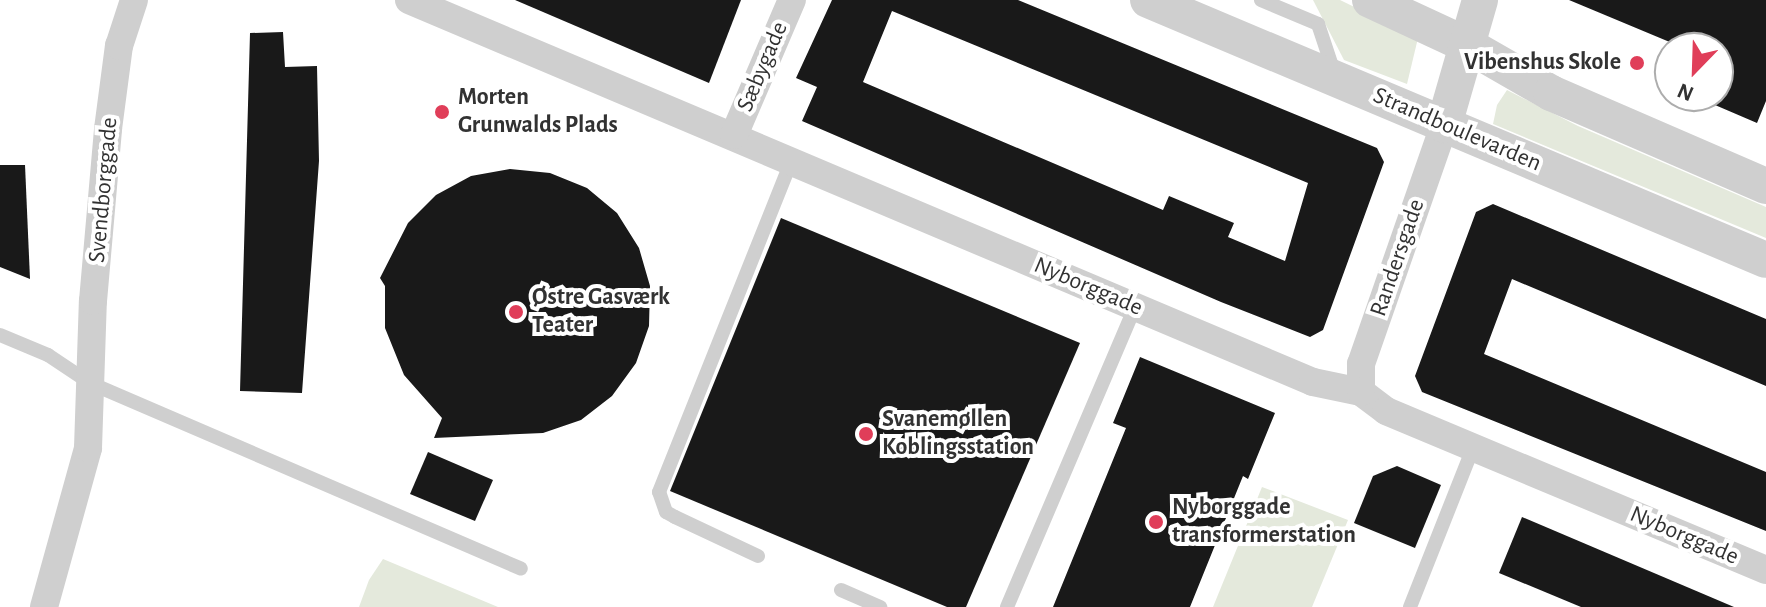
<!DOCTYPE html>
<html>
<head>
<meta charset="utf-8">
<style>
  body { margin:0 }
  #map { position:relative; width:1766px; height:607px; overflow:hidden; background:#fff; font-family:"Alegreya Sans",sans-serif }
  div>[style] { position:absolute }
  [style*='--x'] { left:calc(var(--x)*1px); top:calc(var(--y)*1px); width:calc(var(--w)*1px); rotate:calc(var(--a)*1deg) }
  .green>* { inset:0; background:#e4e9dc }
  .building>* { inset:0; background:#191919 }
  .service>* { height:14px; margin:-7px; padding:0 7px; transform-origin:7px; border-radius:7px; background:#cfcfcf }
  .minor>* { height:28px; margin:-14px; padding:0 14px; transform-origin:14px; border-radius:14px; background:#cfcfcf }
  .tertiary>* { height:36px; margin:-18px; padding:0 18px; transform-origin:18px; border-radius:18px; background:#cfcfcf }
  .dots>* { width:22px; height:22px; translate:-50% -50%; box-sizing:border-box; border:4px solid #fff; border-radius:50% }
  span { translate:-50% -50%; white-space:nowrap; text-align:center; line-height:1.15; -webkit-text-stroke:8px #fff; paint-order:stroke }
  .poi-label { font-size:24px; color:#323232; font-weight:700 }
  .right { translate:-100% -50%; text-align:right }
  .left { translate:0 -50%; text-align:left }
  .street-label { font-size:24px; color:#323232 }
  .north { position:absolute; left:1654px; top:32px; width:80px; height:80px; box-sizing:border-box; background:#fff; border:2px solid #adadad; border-radius:50%; rotate:203deg; font-size:22px; font-weight:700; line-height:32px; text-align:center; color:#323232 }
  .north::after { content:''; display:block; margin:auto; width:28px; height:36px; background:#e03e59; clip-path:polygon(50% 0,100% 100%,50% 72%,0 100%) }
</style>
</head>
<body>
<div id="map">
  <div class="green">
    <div style="clip-path:polygon(1313px 0,1340px 0,1418px 38px,1407px 84px,1344px 60px)"></div>
    <div style="clip-path:polygon(1507px 90px,1578px 126px,1766px 207px,1766px 238px,1493px 124px,1497px 105px)"></div>
    <div style="clip-path:polygon(1262px 487px,1348px 520px,1312px 607px,1213px 607px)"></div>
    <div style="clip-path:polygon(383px 559px,498px 607px,359px 607px,369px 580px)"></div>
  </div>
  <div class="building">
    <div style="clip-path:polygon(515px 0,741px 0,709px 83px)"></div>
    <div style="clip-path:polygon(evenodd,832px 0,1018px 0,1377px 148px,1384px 162px,1323px 330px,1310px 337px,1221px 302px,802px 121px,817px 87px,796px 78px,832px 0,892px 11px,1308px 183px,1285px 261px,1228px 237px,1234px 223px,1169px 196px,1163px 210px,863px 82px,892px 11px)"></div>
    <div style="clip-path:polygon(1569px 0,1766px 0,1766px 101px,1757px 123px,1694px 96px,1718px 96px,1718px 48px,1684px 48px)"></div>
    <div style="clip-path:polygon(283px 32px,285px 67px,317px 66px,319px 161px,302px 393px,240px 391px,250px 33px)"></div>
    <div style="clip-path:polygon(0 165px,25px 165px,30px 279px,0 267px)"></div>
    <div style="clip-path:polygon(510px 169px,550px 173px,587px 188px,617px 213px,639px 248px,650px 286px,649px 326px,636px 363px,612px 396px,581px 420px,543px 433px,434px 438px,442px 418px,404px 375px,385px 328px,385px 286px,380px 278px,408px 223px,436px 195px,471px 176px)"></div>
    <div style="clip-path:polygon(1493px 204px,1766px 319px,1766px 386px,1512px 279px,1484px 354px,1766px 472px,1766px 531px,1422px 392px,1415px 376px,1476px 212px)"></div>
    <div style="clip-path:polygon(781px 218px,1080px 343px,966px 607px,947px 607px,670px 491px)"></div>
    <div style="clip-path:polygon(1140px 357px,1275px 413px,1248px 479px,1243px 476px,1190px 607px,1053px 607px,1126px 428px,1113px 423px)"></div>
    <div style="clip-path:polygon(428px 452px,493px 480px,475px 521px,410px 494px)"></div>
    <div style="clip-path:polygon(1397px 466px,1441px 485px,1415px 548px,1354px 523px,1373px 476px)"></div>
    <div style="clip-path:polygon(1522px 517px,1734px 607px,1581px 607px,1499px 573px)"></div>
  </div>
  <div class="service">
    <div style="--x:1261;--y:0;--w:62;--a:22.8"></div>
    <div style="--x:1318;--y:24;--w:54;--a:71.6"></div>
    <div style="--x:0;--y:335;--w:52;--a:22.6"></div>
    <div style="--x:48;--y:355;--w:50;--a:33.7"></div>
    <div style="--x:90;--y:383;--w:469;--a:23.3"></div>
    <div style="--x:758;--y:556;--w:92;--a:-154.8"></div>
    <div style="--x:675;--y:517;--w:10;--a:-151"></div>
    <div style="--x:666;--y:512;--w:21;--a:-109"></div>
    <div style="--x:659;--y:492;--w:359;--a:-68.2"></div>
    <div style="--x:841;--y:590;--w:43;--a:23.6"></div>
    <div style="--x:1007;--y:607;--w:326;--a:-66.9"></div>
    <div style="--x:1410;--y:607;--w:171;--a:-68.4"></div>
  </div>
  <div class="minor">
    <div style="--x:409;--y:0;--w:981;--a:22.91"></div>
    <div style="--x:1313;--y:382;--w:49;--a:11.8"></div>
    <div style="--x:1361;--y:392;--w:31;--a:37"></div>
    <div style="--x:1386;--y:411;--w:412;--a:22.7"></div>
    <div style="--x:734;--y:135;--w:147;--a:-66.8"></div>
    <div style="--x:1361;--y:392;--w:28;--a:-90"></div>
    <div style="--x:1361;--y:364;--w:253;--a:-70.8"></div>
    <div style="--x:44;--y:607;--w:165;--a:-74.5"></div>
    <div style="--x:88;--y:448;--w:147;--a:-88.1"></div>
    <div style="--x:93;--y:301;--w:173;--a:-85"></div>
    <div style="--x:108;--y:129;--w:84;--a:-82.5"></div>
    <div style="--x:119;--y:46;--w:48;--a:-71.9"></div>
  </div>
  <div class="tertiary">
    <div style="--x:1148;--y:0;--w:670;--a:22.82"></div>
    <div style="--x:1370;--y:0;--w:109;--a:24.9"></div>
    <div style="--x:1469;--y:46;--w:95;--a:29.8"></div>
    <div style="--x:1551;--y:93;--w:234;--a:23.4"></div>
    <div style="--x:1444;--y:125;--w:130;--a:-73.9"></div>
  </div>
  <div class="dots">
    <div style="left:1637px;top:63px;background:#e03e59"></div>
    <div style="left:442px;top:112px;background:#e03e59"></div>
    <div style="left:516px;top:312px;background:#e03e59"></div>
    <div style="left:866px;top:434px;background:#e03e59"></div>
    <div style="left:1156px;top:522px;background:#e03e59"></div>
  </div>
  <div class="poi-label">
    <span class="right" style="left:1621px;top:63px">Vibenshus Skole</span>
    <span class="left" style="left:458px;top:112px">Morten<br>Grunwalds Plads</span>
    <span class="left" style="left:532px;top:312px">Østre Gasværk<br>Teater</span>
    <span class="left" style="left:882px;top:434px">Svanemøllen<br>Koblingsstation</span>
    <span class="left" style="left:1172px;top:522px">Nyborggade<br>transformerstation</span>
  </div>
  <div class="street-label">
    <span style="left:763px;top:67px;rotate:-67deg">Sæbygade</span>
    <span style="left:1457px;top:130px;rotate:23deg">Strandboulevarden</span>
    <span style="left:104px;top:190px;rotate:-85deg">Svendborggade</span>
    <span style="left:1398px;top:258px;rotate:-71deg">Randersgade</span>
    <span style="left:1088px;top:287px;rotate:23deg">Nyborggade</span>
    <span style="left:1684px;top:536px;rotate:23deg">Nyborggade</span>
  </div>
  <div class="north">N</div>
</div>
</body>
</html>
